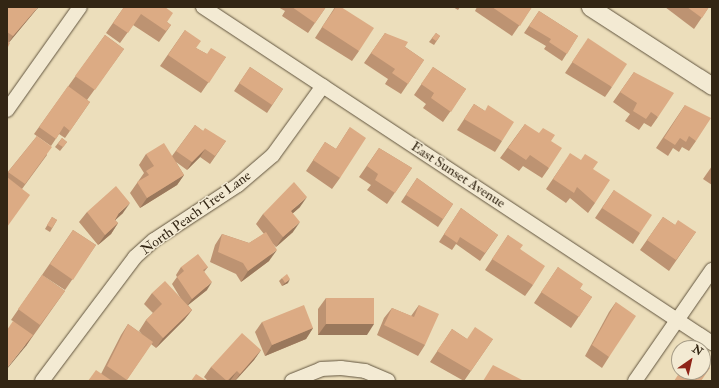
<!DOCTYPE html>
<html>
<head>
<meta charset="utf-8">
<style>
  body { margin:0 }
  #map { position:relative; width:719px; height:388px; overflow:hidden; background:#ecdebb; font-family:"IM FELL Double Pica",serif }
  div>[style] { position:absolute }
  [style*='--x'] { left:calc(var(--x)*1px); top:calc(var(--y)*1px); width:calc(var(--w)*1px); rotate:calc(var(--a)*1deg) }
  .roads { filter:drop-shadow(0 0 1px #61543e) drop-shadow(0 0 1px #61543e) }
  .minor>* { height:14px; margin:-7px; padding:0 7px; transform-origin:7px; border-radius:7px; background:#f3ead3 }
  .tertiary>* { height:17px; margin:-8.5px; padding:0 8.5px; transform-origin:8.5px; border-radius:8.5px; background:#f3ead3 }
  .wall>* { inset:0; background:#bd9372 }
  .shaded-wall>* { inset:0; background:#9a785c }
  .building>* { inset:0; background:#dcab84 }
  span { translate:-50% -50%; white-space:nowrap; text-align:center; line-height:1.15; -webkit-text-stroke:3px #f3ead3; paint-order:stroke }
  .street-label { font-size:14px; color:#332614 }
  .frame { position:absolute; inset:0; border:8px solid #332614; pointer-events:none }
  .north { position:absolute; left:671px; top:340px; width:40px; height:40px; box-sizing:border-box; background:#f3ead3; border:1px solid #a69c87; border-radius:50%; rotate:34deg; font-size:11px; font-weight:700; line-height:16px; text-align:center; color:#332614 }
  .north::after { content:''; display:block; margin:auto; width:14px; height:18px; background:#8f2418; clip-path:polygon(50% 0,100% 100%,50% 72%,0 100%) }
</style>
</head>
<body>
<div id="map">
  <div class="roads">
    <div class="minor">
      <div style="--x:203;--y:7;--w:610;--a:33.43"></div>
      <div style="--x:7;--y:110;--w:126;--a:-54.7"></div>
      <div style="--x:42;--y:381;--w:155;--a:-53.1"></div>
      <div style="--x:135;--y:257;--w:25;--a:-42"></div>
      <div style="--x:154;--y:240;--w:100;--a:-33.2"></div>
      <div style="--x:238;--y:185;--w:46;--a:-40.6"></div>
      <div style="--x:273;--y:155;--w:85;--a:-54.1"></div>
      <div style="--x:292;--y:381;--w:31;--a:-22"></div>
      <div style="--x:321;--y:369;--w:20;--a:-3"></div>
      <div style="--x:341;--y:368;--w:24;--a:7"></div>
      <div style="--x:365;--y:371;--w:25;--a:23"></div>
      <div style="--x:635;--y:381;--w:135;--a:-55.3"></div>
    </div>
    <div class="tertiary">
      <div style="--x:590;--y:7;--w:145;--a:32.9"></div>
    </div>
  </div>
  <div class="wall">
    <div style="clip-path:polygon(124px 7px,167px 22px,171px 25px,159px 42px,133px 25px,120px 43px,106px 33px)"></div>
    <div style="clip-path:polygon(278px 7px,326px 7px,308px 33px,282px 16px,285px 11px)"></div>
    <div style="clip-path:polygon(335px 7px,359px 51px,352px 61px,315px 38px)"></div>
    <div style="clip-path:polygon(453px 7px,460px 7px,458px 10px)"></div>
    <div style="clip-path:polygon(477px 7px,532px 7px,512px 36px,475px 11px)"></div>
    <div style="clip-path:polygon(665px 7px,709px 7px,694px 29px)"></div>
    <div style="clip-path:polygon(7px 9px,36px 10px,9px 42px,7px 49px)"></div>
    <div style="clip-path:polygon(539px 11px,578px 36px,562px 61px,544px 49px,546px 46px,524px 33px)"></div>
    <div style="clip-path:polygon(185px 30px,196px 48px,207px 54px,226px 57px,201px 93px,160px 66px)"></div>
    <div style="clip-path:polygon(385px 33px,424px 60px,401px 94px,385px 84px,388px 79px,364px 63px)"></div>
    <div style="clip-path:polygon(436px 33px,440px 36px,434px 45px,429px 42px)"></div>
    <div style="clip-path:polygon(105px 35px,124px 49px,87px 100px,90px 102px,65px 138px,59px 134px,51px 146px,34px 134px)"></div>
    <div style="clip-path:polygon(581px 49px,612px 87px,605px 97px,565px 73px)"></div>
    <div style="clip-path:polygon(250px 67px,283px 89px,267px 113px,234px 91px)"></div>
    <div style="clip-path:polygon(433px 67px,466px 89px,443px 122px,423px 108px,426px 104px,414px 95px)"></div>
    <div style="clip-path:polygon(634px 72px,658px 117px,651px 127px,644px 123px,639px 130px,625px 121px,630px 114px,613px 102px)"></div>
    <div style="clip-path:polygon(474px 104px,485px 111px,502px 141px,495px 152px,457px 130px)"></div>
    <div style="clip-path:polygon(685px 105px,696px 141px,689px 151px,682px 147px,679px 152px,673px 148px,668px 156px,656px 148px)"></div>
    <div style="clip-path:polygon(525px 124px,549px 168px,542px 178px,523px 166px,519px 171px,500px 158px)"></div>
    <div style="clip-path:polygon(195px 125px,203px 131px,226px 141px,210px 164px,200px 157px,187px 170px,176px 162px,184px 175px,177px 185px,140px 208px,130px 193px,144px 173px,139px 165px,146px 154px,172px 156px)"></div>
    <div style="clip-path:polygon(350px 127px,340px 178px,332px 189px,306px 171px,325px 142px,336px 149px)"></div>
    <div style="clip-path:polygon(37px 136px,47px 155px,22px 189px,7px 227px,7px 173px)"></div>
    <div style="clip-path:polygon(62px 138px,67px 142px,60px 151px,55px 147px)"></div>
    <div style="clip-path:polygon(379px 148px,412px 168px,387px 204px,367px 190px,371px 185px,359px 177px)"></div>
    <div style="clip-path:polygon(563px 164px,593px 169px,595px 203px,588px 213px,570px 198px,566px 203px,546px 189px)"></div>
    <div style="clip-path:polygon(712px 166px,712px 185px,703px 179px)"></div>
    <div style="clip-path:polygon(417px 178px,453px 204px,438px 227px,401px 202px)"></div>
    <div style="clip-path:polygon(614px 190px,640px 233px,633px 244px,595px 218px)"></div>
    <div style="clip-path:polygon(300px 207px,293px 213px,293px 232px,276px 247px,273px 244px,269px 261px,241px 282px,236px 274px,210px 262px,215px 245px,222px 234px,249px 243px,264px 234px,256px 224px,263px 214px)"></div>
    <div style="clip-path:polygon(461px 208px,498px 235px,480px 261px,456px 244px,452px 250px,439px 242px)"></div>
    <div style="clip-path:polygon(87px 212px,123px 213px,115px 220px,118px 223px,111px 234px,98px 245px,79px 222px)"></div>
    <div style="clip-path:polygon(52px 217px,57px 220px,50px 232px,45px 229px)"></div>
    <div style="clip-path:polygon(663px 217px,675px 225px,696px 232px,669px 271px,640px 250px)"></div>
    <div style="clip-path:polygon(73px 230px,96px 245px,65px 290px,42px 275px)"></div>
    <div style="clip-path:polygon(508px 235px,520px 249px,533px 285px,525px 296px,485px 270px)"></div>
    <div style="clip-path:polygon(181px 267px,208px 267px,204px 272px,207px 290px,188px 305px,192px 310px,184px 320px,156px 348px,151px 344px,126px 381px,88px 381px,101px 374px,121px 335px,128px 324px,142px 334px,139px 331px,146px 320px,153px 313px,144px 304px,152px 293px,181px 299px,172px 284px,177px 277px,176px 275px)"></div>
    <div style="clip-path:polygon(558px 267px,580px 289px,592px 297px,571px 328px,534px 303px)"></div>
    <div style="clip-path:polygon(42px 275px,65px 291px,26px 346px,13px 321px,11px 320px)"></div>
    <div style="clip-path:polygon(282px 278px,288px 283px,282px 286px,279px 281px)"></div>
    <div style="clip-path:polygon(326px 298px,367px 335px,318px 335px,318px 309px)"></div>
    <div style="clip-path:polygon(616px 302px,609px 357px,602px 368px,585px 356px,609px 312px)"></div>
    <div style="clip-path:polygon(419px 305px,425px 345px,418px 356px,377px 335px,384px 318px,392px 308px,411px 316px)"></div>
    <div style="clip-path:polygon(262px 322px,313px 328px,306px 339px,265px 356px,255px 332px)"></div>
    <div style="clip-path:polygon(452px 329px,467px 339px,493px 339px,464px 381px,430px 362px)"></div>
    <div style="clip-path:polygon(261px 350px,254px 360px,235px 381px,208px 381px,204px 377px,211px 367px)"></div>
  </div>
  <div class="shaded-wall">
    <div style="clip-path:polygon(38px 7px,39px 7px,36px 10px,7px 45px,13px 36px)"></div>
    <div style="clip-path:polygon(205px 149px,200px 157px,187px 170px,192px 162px)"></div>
    <div style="clip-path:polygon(184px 175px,177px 185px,140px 208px,147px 198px)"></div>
    <div style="clip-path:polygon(307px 197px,300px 207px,284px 221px,291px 211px)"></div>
    <div style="clip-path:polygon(130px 203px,123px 213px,111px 224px,119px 213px)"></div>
    <div style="clip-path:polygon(300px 222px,293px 232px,276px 247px,283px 237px)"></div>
    <div style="clip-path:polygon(118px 223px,111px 234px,98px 245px,105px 235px)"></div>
    <div style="clip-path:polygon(277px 250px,269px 261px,241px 282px,248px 271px)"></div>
    <div style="clip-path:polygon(290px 279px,288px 283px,282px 286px,285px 283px)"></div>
    <div style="clip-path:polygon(212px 282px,207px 290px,187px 306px,192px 299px)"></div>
    <div style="clip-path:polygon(192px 310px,184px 320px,156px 348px,163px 338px)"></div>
    <div style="clip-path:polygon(326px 324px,374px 324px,367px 335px,318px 335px)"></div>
    <div style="clip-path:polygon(313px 328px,306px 339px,265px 356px,272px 345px)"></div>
    <div style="clip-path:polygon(33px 335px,26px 346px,7px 369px,7px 368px)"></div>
    <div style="clip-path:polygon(261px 350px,254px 360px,235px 381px,240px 374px)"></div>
    <div style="clip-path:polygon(237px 371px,230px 381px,228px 381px)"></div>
  </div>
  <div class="building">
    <div style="clip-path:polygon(8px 7px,38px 7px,13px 36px,7px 32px,7px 9px)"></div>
    <div style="clip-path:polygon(124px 7px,133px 7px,135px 8px,135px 7px,165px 7px,173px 13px,167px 22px,171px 25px,166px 31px,141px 14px,128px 33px,113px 23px)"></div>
    <div style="clip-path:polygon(292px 7px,326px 7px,315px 23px)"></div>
    <div style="clip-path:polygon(336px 7px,341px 7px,374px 28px,359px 51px,322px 27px)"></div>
    <div style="clip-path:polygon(492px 7px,532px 7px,520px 26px)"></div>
    <div style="clip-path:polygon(687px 7px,709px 7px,702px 18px)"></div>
    <div style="clip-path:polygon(539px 11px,578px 36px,567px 54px,549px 42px,551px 39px,529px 26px)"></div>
    <div style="clip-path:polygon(185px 30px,201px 41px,196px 48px,207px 54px,211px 48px,226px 57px,209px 83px,168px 55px)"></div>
    <div style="clip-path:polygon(385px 33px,408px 42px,405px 47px,424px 60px,408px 84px,392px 73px,395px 69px,371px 53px)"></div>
    <div style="clip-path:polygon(436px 33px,440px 36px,436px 41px,432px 38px)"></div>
    <div style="clip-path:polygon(105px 35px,124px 49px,95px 90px,75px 76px)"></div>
    <div style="clip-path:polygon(588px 38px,627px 64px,612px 87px,572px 62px)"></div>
    <div style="clip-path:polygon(7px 41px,10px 43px,7px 49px)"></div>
    <div style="clip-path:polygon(250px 67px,283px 89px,272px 105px,239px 83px)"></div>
    <div style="clip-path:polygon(433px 67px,466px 89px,451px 112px,431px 98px,434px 93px,421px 84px)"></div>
    <div style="clip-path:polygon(634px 72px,674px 93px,658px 117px,651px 112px,646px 119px,633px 111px,637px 103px,620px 92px)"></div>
    <div style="clip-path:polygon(68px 86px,90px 102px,70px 131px,64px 126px,56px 139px,39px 127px)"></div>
    <div style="clip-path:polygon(474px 104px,485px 111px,488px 105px,514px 122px,502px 141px,464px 119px)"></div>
    <div style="clip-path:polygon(685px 105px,711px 118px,696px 141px,689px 136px,686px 142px,680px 138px,675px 145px,664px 138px)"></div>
    <div style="clip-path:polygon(525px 124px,539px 133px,543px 128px,555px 135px,551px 141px,562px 148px,549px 168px,530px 155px,526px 160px,508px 148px)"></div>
    <div style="clip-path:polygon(195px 125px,203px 131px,205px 128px,226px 141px,215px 156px,205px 149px,192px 162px,176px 151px)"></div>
    <div style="clip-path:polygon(350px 127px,366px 138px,340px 178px,313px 160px,325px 142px,336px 149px)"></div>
    <div style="clip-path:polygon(37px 136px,52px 147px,25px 184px,8px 172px)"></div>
    <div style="clip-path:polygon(62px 138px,67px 142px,63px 147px,58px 144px)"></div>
    <div style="clip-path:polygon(164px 143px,184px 175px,147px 198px,137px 182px,149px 175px,146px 171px,154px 166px,146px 154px)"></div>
    <div style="clip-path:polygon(379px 148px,412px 168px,395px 193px,375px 180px,378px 174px,367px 166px)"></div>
    <div style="clip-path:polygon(570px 153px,581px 160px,585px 154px,598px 162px,593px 169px,610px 180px,595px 203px,577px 187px,574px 193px,553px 179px)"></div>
    <div style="clip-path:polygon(7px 177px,30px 195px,7px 227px)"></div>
    <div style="clip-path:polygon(417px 178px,453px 204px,443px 219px,406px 195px)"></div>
    <div style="clip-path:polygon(294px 182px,307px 197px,291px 211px,300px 222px,283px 237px,263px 214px)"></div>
    <div style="clip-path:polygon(116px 186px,130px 203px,119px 213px,115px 220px,118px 223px,105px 235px,87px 212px)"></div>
    <div style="clip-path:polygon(614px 190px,652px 215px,640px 233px,602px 208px)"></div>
    <div style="clip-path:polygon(461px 208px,498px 235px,485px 253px,460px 237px,457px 243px,444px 234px)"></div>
    <div style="clip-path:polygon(52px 217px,57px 220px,52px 228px,47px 225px)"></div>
    <div style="clip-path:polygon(663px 217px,675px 225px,678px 220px,696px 232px,676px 260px,647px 240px)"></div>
    <div style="clip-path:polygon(73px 230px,96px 245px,73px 280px,50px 264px)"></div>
    <div style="clip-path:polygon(266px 232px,277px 250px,248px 271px,243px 263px,218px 252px,222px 234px,249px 243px)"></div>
    <div style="clip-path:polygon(508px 235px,523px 245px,520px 249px,545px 266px,533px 285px,492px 259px)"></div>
    <div style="clip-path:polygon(198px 254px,208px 267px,203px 270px,212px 282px,192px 299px,177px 277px,184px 271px,181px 267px)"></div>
    <div style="clip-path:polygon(558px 267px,583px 284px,580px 289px,592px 297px,579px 317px,541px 292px)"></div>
    <div style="clip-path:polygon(287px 274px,290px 279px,285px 283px,282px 278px)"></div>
    <div style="clip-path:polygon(42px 275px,65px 291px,40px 325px,18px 309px)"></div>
    <div style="clip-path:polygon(165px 281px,192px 310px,163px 338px,146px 320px,162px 304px,152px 293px)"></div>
    <div style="clip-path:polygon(326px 298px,374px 298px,374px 324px,326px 324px)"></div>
    <div style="clip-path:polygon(616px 302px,636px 316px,609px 357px,592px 345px)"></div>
    <div style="clip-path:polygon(304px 305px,313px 328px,272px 345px,262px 322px)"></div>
    <div style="clip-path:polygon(419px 305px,439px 314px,425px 345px,384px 325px,392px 308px,414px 317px)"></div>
    <div style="clip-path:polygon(13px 321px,33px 335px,7px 368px,7px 330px)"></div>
    <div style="clip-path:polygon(128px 324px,153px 342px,127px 380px,107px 366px)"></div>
    <div style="clip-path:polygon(475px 327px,493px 339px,471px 371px,437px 351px,452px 329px,467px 339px)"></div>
    <div style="clip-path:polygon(242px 333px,261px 350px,240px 374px,237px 371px,227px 381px,211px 367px)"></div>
    <div style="clip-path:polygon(703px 363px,710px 368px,701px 381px,674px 381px,680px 372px,703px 372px)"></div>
    <div style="clip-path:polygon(493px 365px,524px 381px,483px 381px)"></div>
    <div style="clip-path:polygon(96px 370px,112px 381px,88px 381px)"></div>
    <div style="clip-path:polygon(196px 374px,207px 381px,191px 381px)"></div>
  </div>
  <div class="street-label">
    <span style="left:458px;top:175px;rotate:33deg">East Sunset Avenue</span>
    <span style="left:196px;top:213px;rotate:-36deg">North Peach Tree Lane</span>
  </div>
  <div class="frame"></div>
  <div class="north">N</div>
</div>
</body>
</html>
